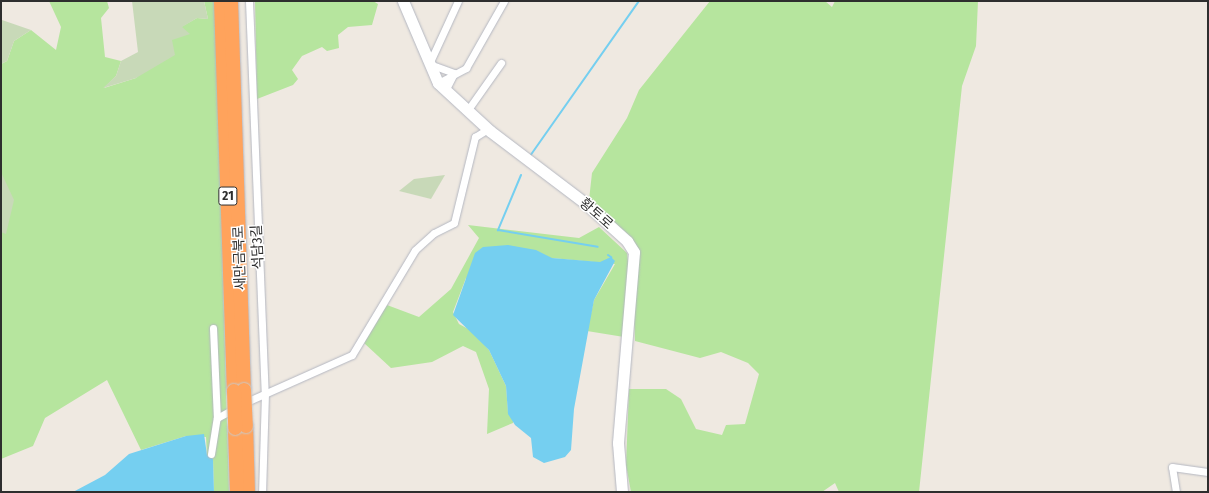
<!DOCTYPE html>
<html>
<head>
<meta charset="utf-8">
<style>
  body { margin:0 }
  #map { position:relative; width:1209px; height:493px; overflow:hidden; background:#efe9e1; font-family:"Fira Sans Condensed","Noto Sans KR",sans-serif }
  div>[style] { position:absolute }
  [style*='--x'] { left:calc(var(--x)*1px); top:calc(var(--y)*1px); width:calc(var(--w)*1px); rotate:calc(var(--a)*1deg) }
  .green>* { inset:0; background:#b6e59e }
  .cemetery>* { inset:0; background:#c8d9b8 }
  .water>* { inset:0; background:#75cff0 }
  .stream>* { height:2px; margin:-1px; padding:0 1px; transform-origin:1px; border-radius:1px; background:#75cff0 }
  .roads { filter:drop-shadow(0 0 1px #b4b7c1) drop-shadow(0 0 1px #b4b7c1) }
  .street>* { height:7px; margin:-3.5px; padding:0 3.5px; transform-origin:3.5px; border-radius:3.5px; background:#fff }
  .secondary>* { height:11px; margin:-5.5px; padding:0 5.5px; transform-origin:5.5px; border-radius:5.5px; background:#fff }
  .highway>* { height:14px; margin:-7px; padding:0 7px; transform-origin:7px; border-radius:7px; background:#ffa35c }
  .bridges { filter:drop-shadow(0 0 1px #c9c9c9) drop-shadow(0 0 1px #c9c9c9) }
  .highway-bridge>* { height:14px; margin:-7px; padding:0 7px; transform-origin:7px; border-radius:7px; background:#ffa35c }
  span { translate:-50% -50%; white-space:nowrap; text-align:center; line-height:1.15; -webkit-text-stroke:3px #fff; paint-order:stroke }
  .shield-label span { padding:1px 3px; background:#fff; border:1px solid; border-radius:3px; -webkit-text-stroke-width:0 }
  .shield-label { font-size:13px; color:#2e2e2e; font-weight:700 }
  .street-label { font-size:14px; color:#2e2e2e }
  .frame { position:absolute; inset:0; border:2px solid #2e2e2e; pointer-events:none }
</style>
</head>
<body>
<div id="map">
  <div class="green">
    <div style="clip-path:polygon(49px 1px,107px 1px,109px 8px,101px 18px,105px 57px,121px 61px,116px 76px,104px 88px,136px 78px,181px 27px,197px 18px,208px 19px,204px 1px,215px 1px,229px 492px,214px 492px,213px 459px,207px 455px,206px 437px,186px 436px,141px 450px,107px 380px,45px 418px,33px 446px,1px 459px,1px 64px,7px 61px,14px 41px,31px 30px,56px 50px,61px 27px)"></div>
    <div style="clip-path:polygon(255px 1px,373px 1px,378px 4px,372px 25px,348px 27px,338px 35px,339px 48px,327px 51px,322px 47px,302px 56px,292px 70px,298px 79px,293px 85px,257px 99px)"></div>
    <div style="clip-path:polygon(710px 1px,825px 1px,832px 7px,835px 1px,978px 1px,976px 46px,962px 86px,919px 492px,839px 492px,835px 483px,822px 492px,631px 492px,626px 465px,629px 389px,666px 389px,681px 399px,696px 429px,722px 435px,726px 425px,745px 424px,759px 374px,748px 363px,721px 352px,700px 358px,635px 341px,631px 237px,589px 200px,592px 173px,627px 118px,639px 90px)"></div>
    <div style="clip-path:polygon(468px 225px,579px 238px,599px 227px,627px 253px,629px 269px,624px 337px,587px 331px,594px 300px,615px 264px,552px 258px,466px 278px,453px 312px,459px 324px,472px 331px,489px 350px,506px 386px,508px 412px,513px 419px,513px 423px,487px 434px,489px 389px,476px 352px,463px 346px,432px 362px,391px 368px,364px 343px,387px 305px,419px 317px,451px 289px,479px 238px)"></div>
  </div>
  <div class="cemetery">
    <div style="clip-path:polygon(132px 1px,204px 1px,208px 19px,197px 18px,182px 27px,190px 34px,172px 40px,175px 55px,136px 78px,103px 88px,116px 76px,121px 61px,138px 52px)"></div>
    <div style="clip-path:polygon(2px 20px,31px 30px,14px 41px,7px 61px,1px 64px)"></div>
    <div style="clip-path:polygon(1px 172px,14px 200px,6px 234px,1px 232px)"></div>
    <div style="clip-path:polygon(445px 175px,431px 199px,399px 191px,414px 179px)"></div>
  </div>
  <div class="water">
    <div style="clip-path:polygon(508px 245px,536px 250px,552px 258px,600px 262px,611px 257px,615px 261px,594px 300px,574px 409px,571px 450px,565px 457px,544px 463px,533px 457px,531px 438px,515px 425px,508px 414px,506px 386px,489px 350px,453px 315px,475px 253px,483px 247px)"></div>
    <div style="clip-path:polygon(204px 434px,207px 455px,213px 459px,214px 492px,73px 492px,105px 475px,129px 454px,186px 436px)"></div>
  </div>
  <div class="stream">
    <div style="--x:530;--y:156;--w:189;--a:-54.9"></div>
    <div style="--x:521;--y:175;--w:60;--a:112.7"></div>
    <div style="--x:498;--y:230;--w:101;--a:9.6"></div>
    <div style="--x:608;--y:255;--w:4;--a:34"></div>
  </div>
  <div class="roads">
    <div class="street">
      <div style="--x:249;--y:1;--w:392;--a:87.7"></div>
      <div style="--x:265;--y:393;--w:99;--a:91.7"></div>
      <div style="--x:438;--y:83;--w:32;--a:-28"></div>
      <div style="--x:466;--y:68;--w:77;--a:-60.4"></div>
      <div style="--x:445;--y:91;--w:20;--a:-63"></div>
      <div style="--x:454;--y:73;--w:27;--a:-160"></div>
      <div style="--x:429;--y:64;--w:69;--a:-65.3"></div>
      <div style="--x:467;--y:111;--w:59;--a:-54.7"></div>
      <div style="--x:213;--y:328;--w:90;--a:87.5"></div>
      <div style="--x:217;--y:418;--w:21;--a:-29"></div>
      <div style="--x:244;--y:403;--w:118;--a:-24"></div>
      <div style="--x:352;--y:355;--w:122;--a:-59"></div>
      <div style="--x:415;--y:250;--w:25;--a:-42"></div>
      <div style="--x:434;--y:233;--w:22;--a:-27"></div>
      <div style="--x:454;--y:223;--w:89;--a:-76.3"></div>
      <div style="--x:475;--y:137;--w:15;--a:-32"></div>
      <div style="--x:211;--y:454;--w:36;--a:-81"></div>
      <div style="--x:1176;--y:492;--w:25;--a:-99"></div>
      <div style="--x:1172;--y:467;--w:36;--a:8"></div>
    </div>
    <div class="secondary">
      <div style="--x:403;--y:1;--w:89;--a:66.9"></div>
      <div style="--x:438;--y:83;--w:71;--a:42.7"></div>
      <div style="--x:490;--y:131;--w:119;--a:37.2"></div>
      <div style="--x:585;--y:203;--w:57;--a:42.1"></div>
      <div style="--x:627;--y:241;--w:13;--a:58"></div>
      <div style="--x:634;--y:252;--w:192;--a:94.8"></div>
      <div style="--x:618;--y:443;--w:49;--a:85.3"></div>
    </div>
    <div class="highway">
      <div style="--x:221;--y:1;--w:390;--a:88.1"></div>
      <div style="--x:231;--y:1;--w:389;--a:88.1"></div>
      <div style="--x:246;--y:426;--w:66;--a:88.3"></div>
      <div style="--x:235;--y:428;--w:64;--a:88.2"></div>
    </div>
  </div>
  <div class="bridges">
    <div class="highway-bridge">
      <div style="--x:244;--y:390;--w:36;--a:87"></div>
      <div style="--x:234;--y:391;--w:37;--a:88"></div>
    </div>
  </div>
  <div class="shield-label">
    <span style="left:228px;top:196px">21</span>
  </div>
  <div class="street-label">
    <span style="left:596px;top:214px;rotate:41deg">황토로</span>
    <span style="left:258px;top:247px;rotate:-93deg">석담3길</span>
    <span style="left:240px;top:258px;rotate:-92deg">새만금북로</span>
  </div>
  <div class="frame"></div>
</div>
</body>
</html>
